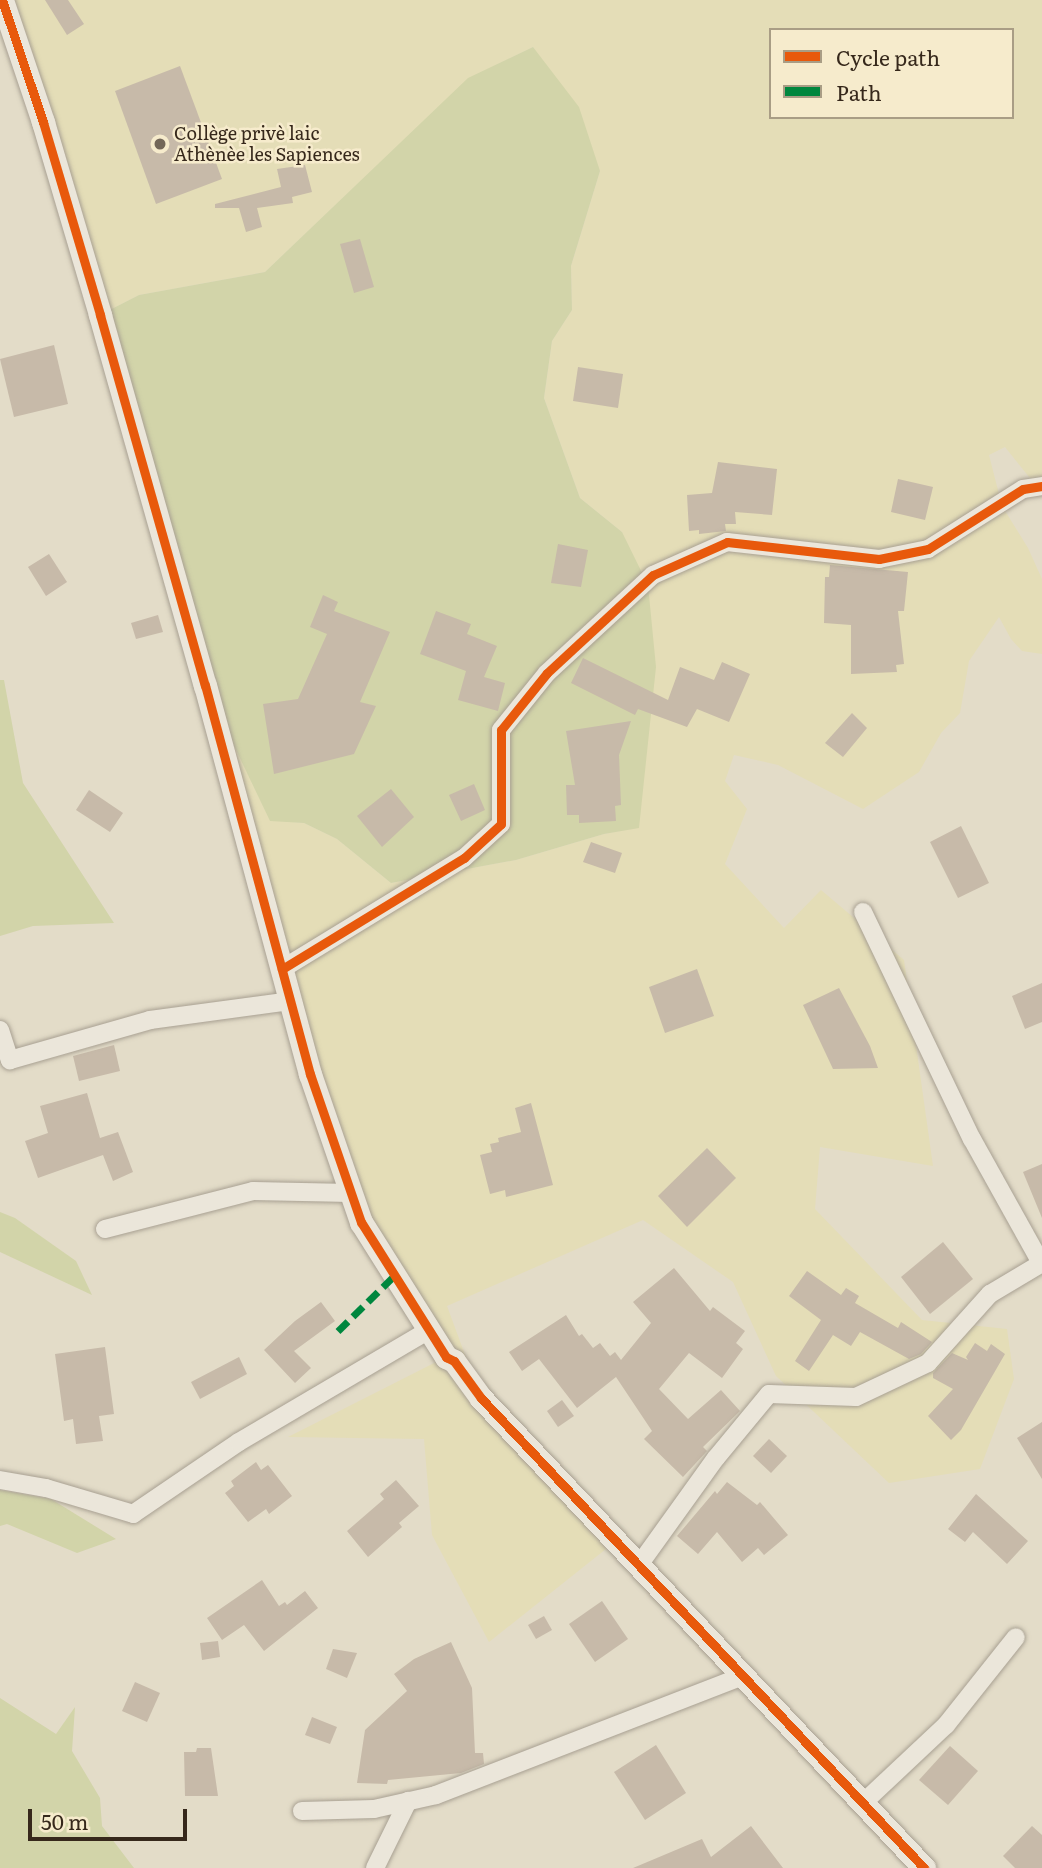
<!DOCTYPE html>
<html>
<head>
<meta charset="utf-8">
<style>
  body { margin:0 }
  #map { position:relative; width:1042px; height:1868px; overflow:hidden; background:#e3dcc8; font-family:Literata,serif }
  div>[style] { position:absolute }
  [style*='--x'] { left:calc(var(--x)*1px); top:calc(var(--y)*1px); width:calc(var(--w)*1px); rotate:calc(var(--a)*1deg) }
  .farmland>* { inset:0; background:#e4ddb7 }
  .green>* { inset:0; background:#d2d4a9 }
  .building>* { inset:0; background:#c7baa9 }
  .roads { filter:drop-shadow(0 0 2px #a8a092) drop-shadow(0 0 2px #a8a092) }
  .minor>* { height:18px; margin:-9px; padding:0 9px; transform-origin:9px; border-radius:9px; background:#ebe6da }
  .tertiary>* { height:23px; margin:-11.5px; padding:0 11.5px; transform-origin:11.5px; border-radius:11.5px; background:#ebe6da }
  .quiet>* { height:7px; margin-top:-3.5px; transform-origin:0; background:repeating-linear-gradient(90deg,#00873e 0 14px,transparent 0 21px) }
  .cycleway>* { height:9px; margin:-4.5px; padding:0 4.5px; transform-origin:4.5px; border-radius:4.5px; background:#e8590c }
  .dots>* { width:19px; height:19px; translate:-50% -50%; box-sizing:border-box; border:4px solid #f6ebcc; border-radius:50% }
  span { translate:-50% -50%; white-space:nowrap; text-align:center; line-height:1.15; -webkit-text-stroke:5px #f6ebcc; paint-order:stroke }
  .poi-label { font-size:18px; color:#36281b }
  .left { translate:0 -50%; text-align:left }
  .legend { position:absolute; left:769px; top:28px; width:245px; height:91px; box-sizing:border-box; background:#f6ebcc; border:2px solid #a99d85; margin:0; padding:9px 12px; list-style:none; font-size:21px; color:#36281b }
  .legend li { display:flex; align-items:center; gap:14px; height:35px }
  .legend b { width:35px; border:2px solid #a99d85 }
  .scale { position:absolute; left:28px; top:1809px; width:159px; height:32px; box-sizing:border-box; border:4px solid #36281b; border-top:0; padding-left:9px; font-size:21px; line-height:24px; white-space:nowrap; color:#36281b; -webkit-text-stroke:5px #f6ebcc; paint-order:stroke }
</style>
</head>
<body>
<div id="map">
  <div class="farmland">
    <div style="clip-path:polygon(evenodd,2px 0,1042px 0,1042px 493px,1005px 447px,989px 455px,1002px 506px,1028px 548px,1042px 579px,1042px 654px,1022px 651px,1011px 639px,999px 617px,969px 661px,960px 713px,941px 733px,919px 772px,863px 809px,778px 765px,734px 755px,725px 781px,747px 809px,725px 864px,784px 928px,821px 890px,904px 960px,933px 1166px,820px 1147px,815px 1209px,922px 1320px,1007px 1329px,1014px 1379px,980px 1469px,889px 1483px,776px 1376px,733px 1282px,643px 1220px,447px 1306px,481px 1398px,616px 1541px,489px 1642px,432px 1535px,424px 1439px,288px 1437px,446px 1357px,361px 1222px,205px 685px,270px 820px,304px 823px,337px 839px,391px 883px,516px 860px,604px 834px,639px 827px,622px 532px,580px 498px,544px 398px,552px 341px,572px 310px,571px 266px,600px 171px,533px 47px,468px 79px,265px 272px,139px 295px,100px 315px,2px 0,771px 30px,1012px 30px,1012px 117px,771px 117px,771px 30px)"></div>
  </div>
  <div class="green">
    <div style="clip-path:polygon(533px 47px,579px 107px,600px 171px,571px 266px,572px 310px,552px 341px,544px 398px,580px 498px,622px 532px,648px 585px,656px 667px,639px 828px,604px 834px,516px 860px,391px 883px,337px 839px,304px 823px,270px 821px,205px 685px,100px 315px,139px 295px,265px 272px,468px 78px)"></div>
    <div style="clip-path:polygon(0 680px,4px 680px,23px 783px,114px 923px,33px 926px,0 936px)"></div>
    <div style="clip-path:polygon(0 1212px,15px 1218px,76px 1261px,92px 1295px,0 1252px)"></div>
    <div style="clip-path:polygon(0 1490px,51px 1499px,116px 1539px,77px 1553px,7px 1524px,0 1526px)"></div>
    <div style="clip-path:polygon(0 1698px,56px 1734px,75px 1707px,72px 1751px,100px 1798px,102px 1826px,134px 1868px,0 1868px)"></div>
  </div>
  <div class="building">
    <div style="clip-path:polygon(45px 0,68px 0,84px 24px,67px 35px)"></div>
    <div style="clip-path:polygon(180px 66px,222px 179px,156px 204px,115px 91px)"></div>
    <div style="clip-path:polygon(305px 165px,312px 192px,292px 197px,293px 203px,257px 208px,262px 227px,246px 232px,239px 208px,215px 208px,215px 204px,281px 187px,277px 169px)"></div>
    <div style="clip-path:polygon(360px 239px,374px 287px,354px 293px,340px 244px)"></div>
    <div style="clip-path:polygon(54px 345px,68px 404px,14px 417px,0 359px)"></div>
    <div style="clip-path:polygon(578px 367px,623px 374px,618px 408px,573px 401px)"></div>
    <div style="clip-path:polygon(718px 462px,777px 469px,772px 515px,735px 512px,736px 524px,725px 524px,726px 531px,699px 534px,699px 530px,689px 531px,687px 495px,712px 493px)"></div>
    <div style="clip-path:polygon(898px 479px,933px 487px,925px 520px,891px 512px)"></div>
    <div style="clip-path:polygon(558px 544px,588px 550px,581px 587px,551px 583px)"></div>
    <div style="clip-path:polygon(49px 554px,67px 582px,46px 596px,28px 567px)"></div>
    <div style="clip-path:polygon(830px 565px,908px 572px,904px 611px,898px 611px,904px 664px,896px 665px,897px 672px,851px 674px,851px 625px,824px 623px,825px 577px,829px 577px)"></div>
    <div style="clip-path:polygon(323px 595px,338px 602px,334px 611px,390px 632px,360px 702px,376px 706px,354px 754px,274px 774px,263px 704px,298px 699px,327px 634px,310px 627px)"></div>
    <div style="clip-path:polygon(436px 611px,471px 624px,467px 634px,497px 646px,484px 677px,505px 683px,498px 711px,458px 700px,466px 671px,420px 654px)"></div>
    <div style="clip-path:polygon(158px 615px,163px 632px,136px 639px,131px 623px)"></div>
    <div style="clip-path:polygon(583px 658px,668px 700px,680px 667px,714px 680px,722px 662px,750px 674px,729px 722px,697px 709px,687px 727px,638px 709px,635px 715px,571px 683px)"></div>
    <div style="clip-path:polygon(852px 713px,867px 728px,843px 757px,825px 743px)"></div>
    <div style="clip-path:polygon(631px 721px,619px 755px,621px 805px,615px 806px,616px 821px,579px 823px,579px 815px,567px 815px,566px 785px,575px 785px,566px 731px)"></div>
    <div style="clip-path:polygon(474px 784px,485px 810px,461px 821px,449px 795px)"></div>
    <div style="clip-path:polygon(391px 789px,414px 817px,382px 847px,357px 816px)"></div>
    <div style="clip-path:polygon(89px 790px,123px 813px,110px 832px,76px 810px)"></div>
    <div style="clip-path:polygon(961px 826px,989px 883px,958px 898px,930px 842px)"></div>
    <div style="clip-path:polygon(591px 842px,622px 853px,615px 873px,583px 862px)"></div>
    <div style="clip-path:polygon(697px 969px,714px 1016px,665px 1033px,649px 987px)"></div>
    <div style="clip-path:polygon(1042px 983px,1042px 1022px,1025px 1029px,1012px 996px)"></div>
    <div style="clip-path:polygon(839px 988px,870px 1046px,878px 1068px,833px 1069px,803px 1005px)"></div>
    <div style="clip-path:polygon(114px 1045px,120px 1071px,79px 1081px,73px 1056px)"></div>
    <div style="clip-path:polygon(87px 1093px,100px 1138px,118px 1132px,133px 1172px,113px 1181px,103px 1155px,38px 1178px,25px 1141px,48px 1133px,40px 1106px)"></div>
    <div style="clip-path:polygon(531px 1103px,553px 1185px,506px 1197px,505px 1190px,490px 1194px,480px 1155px,492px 1152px,490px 1144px,499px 1142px,498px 1138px,521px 1132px,515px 1108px)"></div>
    <div style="clip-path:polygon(707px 1148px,736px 1178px,687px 1227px,658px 1196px)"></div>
    <div style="clip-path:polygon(1042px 1164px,1042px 1218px,1023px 1172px)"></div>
    <div style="clip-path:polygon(943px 1242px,973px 1279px,930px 1314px,901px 1277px)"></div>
    <div style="clip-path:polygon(674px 1268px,710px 1311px,713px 1307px,745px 1331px,736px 1343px,743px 1349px,722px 1378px,689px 1353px,659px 1389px,688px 1419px,721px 1390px,740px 1411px,703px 1447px,707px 1451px,683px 1477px,644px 1439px,652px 1431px,616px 1377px,577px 1408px,539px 1359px,522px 1371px,509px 1352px,566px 1315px,579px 1336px,582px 1334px,593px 1348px,600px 1343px,610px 1356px,615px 1352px,621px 1360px,651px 1323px,633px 1302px)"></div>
    <div style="clip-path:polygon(807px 1271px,841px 1295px,846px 1288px,859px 1296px,855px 1303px,898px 1328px,901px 1322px,932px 1342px,921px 1354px,909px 1359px,860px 1332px,851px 1346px,833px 1335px,809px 1371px,795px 1361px,821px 1320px,789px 1296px)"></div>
    <div style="clip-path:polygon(321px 1302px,335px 1321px,294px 1351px,311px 1368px,295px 1383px,264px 1350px,295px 1321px)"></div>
    <div style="clip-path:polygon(975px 1343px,987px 1351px,991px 1344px,1005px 1354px,961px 1430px,951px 1440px,928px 1416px,953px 1389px,933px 1378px,933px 1373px,952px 1353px,968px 1360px,966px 1357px)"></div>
    <div style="clip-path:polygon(105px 1347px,114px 1414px,99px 1416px,103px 1441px,76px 1444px,73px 1419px,64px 1421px,55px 1354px)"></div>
    <div style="clip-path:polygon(239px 1357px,247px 1374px,200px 1399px,191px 1382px)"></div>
    <div style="clip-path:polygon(562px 1400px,574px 1416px,558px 1427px,547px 1411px)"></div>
    <div style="clip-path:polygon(1042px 1422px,1042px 1479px,1017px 1438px)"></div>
    <div style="clip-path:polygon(769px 1439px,787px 1456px,771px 1473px,753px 1456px)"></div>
    <div style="clip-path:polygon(256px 1462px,261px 1470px,268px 1465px,292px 1496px,269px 1514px,266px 1509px,248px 1522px,225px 1493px,234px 1486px,231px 1481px)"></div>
    <div style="clip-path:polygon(396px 1480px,419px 1506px,399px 1523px,402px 1527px,368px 1557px,347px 1531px,384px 1499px,380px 1494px)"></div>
    <div style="clip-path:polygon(727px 1482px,757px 1505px,760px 1502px,788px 1535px,764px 1555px,758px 1548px,742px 1562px,717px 1532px,698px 1554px,677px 1536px,715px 1491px,717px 1494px)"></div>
    <div style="clip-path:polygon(976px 1494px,1028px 1541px,1007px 1564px,973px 1532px,965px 1542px,948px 1529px)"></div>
    <div style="clip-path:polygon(262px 1580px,279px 1606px,285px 1602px,287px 1605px,305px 1591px,318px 1608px,264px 1651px,244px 1625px,222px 1640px,207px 1618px)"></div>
    <div style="clip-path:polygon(602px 1601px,628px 1639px,595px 1662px,569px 1624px)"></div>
    <div style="clip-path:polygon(544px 1616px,552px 1630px,536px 1639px,528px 1625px)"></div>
    <div style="clip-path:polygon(218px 1641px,220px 1657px,202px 1660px,200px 1643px)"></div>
    <div style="clip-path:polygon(451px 1642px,472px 1688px,475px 1753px,483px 1753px,484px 1764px,461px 1773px,388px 1780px,387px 1784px,357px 1783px,365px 1730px,407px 1691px,394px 1674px,414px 1659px)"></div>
    <div style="clip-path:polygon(333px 1649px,357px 1653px,347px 1678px,326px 1669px)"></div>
    <div style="clip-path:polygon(135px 1682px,160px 1693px,147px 1722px,122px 1711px)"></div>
    <div style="clip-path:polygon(312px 1717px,337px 1727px,330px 1744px,305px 1735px)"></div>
    <div style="clip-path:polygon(656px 1745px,686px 1793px,645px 1820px,614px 1772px)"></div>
    <div style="clip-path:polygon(950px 1746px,978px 1771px,948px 1805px,919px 1780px)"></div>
    <div style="clip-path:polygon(197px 1748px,211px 1748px,218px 1796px,185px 1796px,184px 1752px,196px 1752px)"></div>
    <div style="clip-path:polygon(751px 1826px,783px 1868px,633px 1868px,702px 1839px,711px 1857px)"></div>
    <div style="clip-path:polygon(1032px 1826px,1042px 1835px,1042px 1868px,1015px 1868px,1003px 1856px)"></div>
  </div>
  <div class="roads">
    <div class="minor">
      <div style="--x:863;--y:912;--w:252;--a:64.4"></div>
      <div style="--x:972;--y:1139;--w:142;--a:60.9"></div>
      <div style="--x:282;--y:969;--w:213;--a:-31.4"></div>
      <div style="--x:464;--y:858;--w:50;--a:-42.6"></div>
      <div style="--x:501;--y:824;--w:94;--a:-90"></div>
      <div style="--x:501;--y:730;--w:73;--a:-51.1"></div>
      <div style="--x:547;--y:673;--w:144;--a:-42.8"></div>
      <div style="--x:653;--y:575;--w:81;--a:-24"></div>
      <div style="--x:727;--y:542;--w:153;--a:6.4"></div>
      <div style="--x:879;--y:559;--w:50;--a:-11.5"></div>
      <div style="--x:928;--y:549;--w:112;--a:-32.3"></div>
      <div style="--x:1023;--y:489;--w:19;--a:-9"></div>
      <div style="--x:0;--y:1030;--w:32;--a:72"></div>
      <div style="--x:10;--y:1060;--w:146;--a:-15.9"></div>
      <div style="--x:150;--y:1020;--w:141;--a:-7.7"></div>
      <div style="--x:105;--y:1229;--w:153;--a:-14.4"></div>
      <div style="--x:253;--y:1191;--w:98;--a:1.2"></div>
      <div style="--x:0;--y:1480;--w:47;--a:9.9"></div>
      <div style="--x:46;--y:1488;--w:91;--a:16.6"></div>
      <div style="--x:133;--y:1514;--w:128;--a:-34.2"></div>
      <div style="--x:239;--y:1442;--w:221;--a:-30.5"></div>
      <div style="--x:639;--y:1565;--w:132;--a:-54.3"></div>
      <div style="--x:716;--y:1458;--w:83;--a:-50.4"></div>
      <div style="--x:769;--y:1394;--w:87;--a:2"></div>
      <div style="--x:856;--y:1397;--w:80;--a:-25.3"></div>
      <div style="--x:928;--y:1363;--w:93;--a:-48.1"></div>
      <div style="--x:990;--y:1294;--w:61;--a:-30.8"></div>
      <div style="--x:863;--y:1803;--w:114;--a:-43.2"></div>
      <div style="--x:946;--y:1725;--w:112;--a:-51.5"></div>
      <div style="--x:302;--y:1811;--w:72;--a:-1.6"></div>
      <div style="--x:374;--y:1809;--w:64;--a:-12.7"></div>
      <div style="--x:436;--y:1795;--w:331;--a:-21.2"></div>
      <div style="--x:375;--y:1868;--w:75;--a:-63.8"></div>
    </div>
    <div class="tertiary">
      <div style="--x:2;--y:0;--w:129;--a:71.4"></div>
      <div style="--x:43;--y:122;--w:201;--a:73.5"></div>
      <div style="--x:100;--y:315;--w:385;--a:74.2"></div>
      <div style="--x:205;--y:685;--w:403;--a:74.9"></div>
      <div style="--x:310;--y:1074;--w:157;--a:71"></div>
      <div style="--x:361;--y:1222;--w:160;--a:57.8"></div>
      <div style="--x:446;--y:1357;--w:9;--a:27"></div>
      <div style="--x:454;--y:1361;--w:46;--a:53.9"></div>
      <div style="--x:481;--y:1398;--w:646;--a:46.69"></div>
    </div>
  </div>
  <div class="quiet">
    <div style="--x:338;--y:1331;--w:80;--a:-44.5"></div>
  </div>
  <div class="cycleway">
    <div style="--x:2;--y:0;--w:129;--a:71.4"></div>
    <div style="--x:43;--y:122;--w:201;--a:73.5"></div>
    <div style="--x:100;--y:315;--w:385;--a:74.2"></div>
    <div style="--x:205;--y:685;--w:403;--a:74.9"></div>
    <div style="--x:310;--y:1074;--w:157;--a:71"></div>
    <div style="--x:361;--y:1222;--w:160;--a:57.8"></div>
    <div style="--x:446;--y:1357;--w:9;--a:27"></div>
    <div style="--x:454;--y:1361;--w:46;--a:53.9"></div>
    <div style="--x:481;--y:1398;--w:646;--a:46.69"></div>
    <div style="--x:282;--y:969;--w:213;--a:-31.4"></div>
    <div style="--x:464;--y:858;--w:50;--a:-42.6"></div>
    <div style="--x:501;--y:824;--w:94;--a:-90"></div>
    <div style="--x:501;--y:730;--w:73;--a:-51.1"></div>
    <div style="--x:547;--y:673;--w:144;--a:-42.8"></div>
    <div style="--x:653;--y:575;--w:81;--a:-24"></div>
    <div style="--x:727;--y:542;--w:153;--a:6.4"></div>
    <div style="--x:879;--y:559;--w:50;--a:-11.5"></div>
    <div style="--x:928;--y:549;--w:112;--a:-32.3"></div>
    <div style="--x:1023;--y:489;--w:19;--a:-9"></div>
  </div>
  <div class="dots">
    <div style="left:160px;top:144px;background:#736758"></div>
  </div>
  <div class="poi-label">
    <span class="left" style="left:174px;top:144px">Collège privè laic<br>Athènèe les Sapiences</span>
  </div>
  <ul class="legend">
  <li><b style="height:9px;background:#e8590c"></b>Cycle path</li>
  <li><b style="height:9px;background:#00873e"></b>Path</li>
  </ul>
  <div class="scale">50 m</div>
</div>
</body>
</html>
